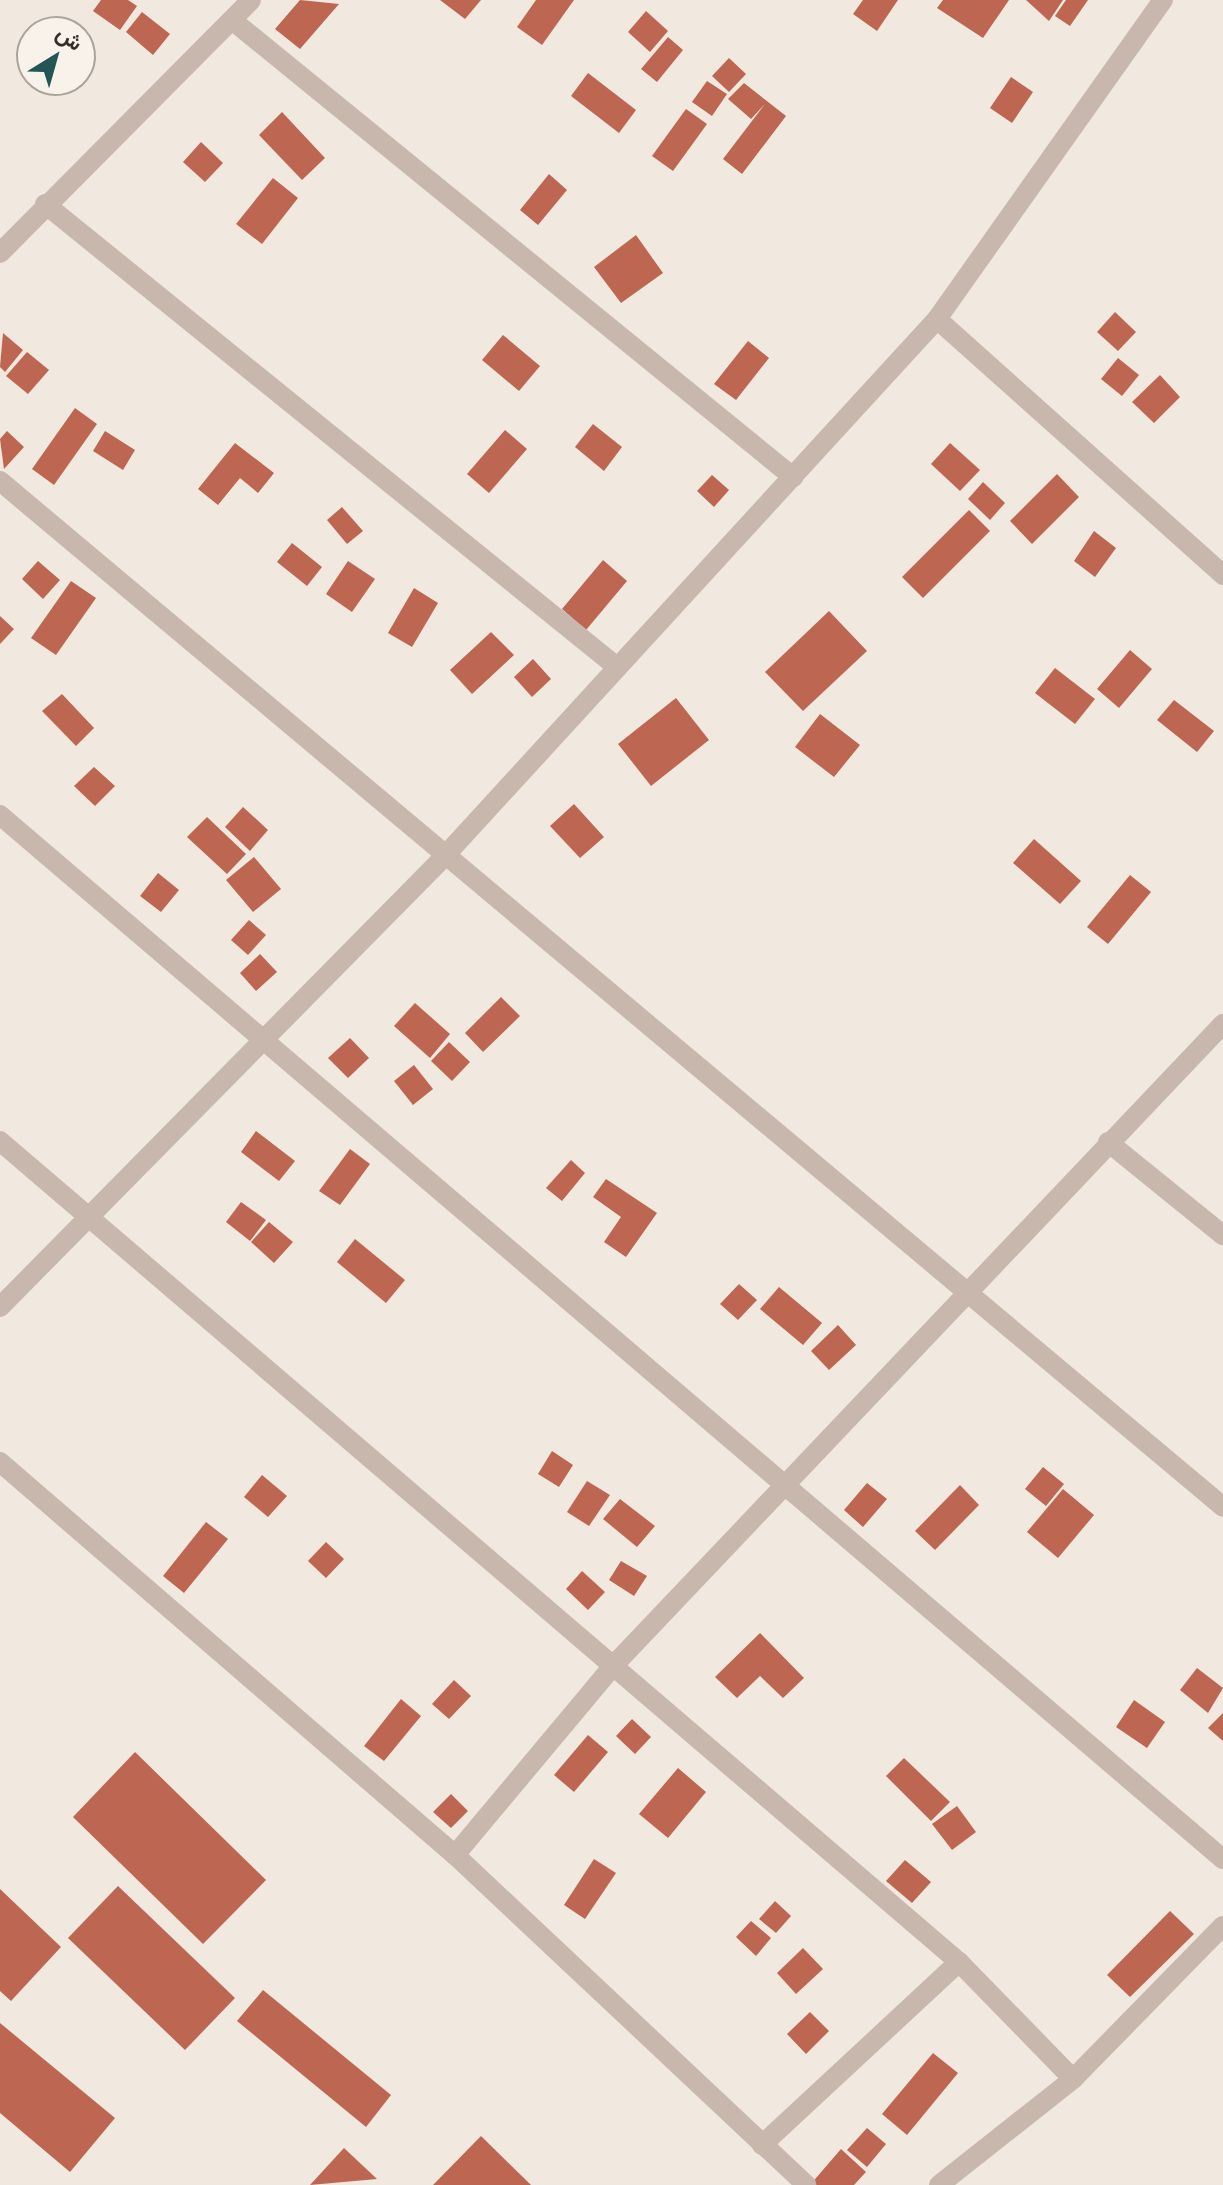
<!DOCTYPE html>
<html>
<head>
<meta charset="utf-8">
<style>
  body { margin:0 }
  #map { position:relative; width:1223px; height:2185px; overflow:hidden; background:#f1e8df; font-family:"Alegreya Sans",Vazirmatn,sans-serif }
  div>[style] { position:absolute }
  [style*='--x'] { left:calc(var(--x)*1px); top:calc(var(--y)*1px); width:calc(var(--w)*1px); rotate:calc(var(--a)*1deg) }
  .building>* { inset:0; background:#bd6651 }
  .minor>* { height:20px; margin:-10px; padding:0 10px; transform-origin:10px; border-radius:10px; background:#c8b7ac }
  span { translate:-50% -50%; white-space:nowrap; text-align:center; line-height:1.15; -webkit-text-stroke:8px #f9f2eb; paint-order:stroke }
  .north { position:absolute; left:16px; top:16px; width:80px; height:80px; box-sizing:border-box; background:#f9f2eb; border:2px solid #aba49e; border-radius:50%; rotate:37deg; font-size:22px; font-weight:700; line-height:32px; text-align:center; color:#372e2a }
  .north::after { content:''; display:block; margin:auto; width:28px; height:36px; background:#235556; clip-path:polygon(50% 0,100% 100%,50% 72%,0 100%) }
</style>
</head>
<body>
<div id="map">
  <div class="building">
    <div style="clip-path:polygon(101px 0,128px 0,137px 6px,120px 30px,93px 11px)"></div>
    <div style="clip-path:polygon(300px 0,339px 4px,300px 49px,275px 29px)"></div>
    <div style="clip-path:polygon(440px 0,481px 0,465px 19px)"></div>
    <div style="clip-path:polygon(536px 0,574px 0,542px 45px,517px 27px)"></div>
    <div style="clip-path:polygon(863px 0,898px 0,877px 31px,853px 14px)"></div>
    <div style="clip-path:polygon(943px 0,1009px 0,983px 38px,937px 8px)"></div>
    <div style="clip-path:polygon(1026px 0,1063px 0,1049px 21px)"></div>
    <div style="clip-path:polygon(1066px 0,1088px 0,1070px 26px,1055px 16px)"></div>
    <div style="clip-path:polygon(646px 11px,668px 31px,650px 52px,628px 32px)"></div>
    <div style="clip-path:polygon(142px 12px,170px 34px,153px 55px,126px 32px)"></div>
    <div style="clip-path:polygon(668px 37px,683px 50px,657px 82px,641px 69px)"></div>
    <div style="clip-path:polygon(729px 58px,746px 74px,729px 92px,712px 76px)"></div>
    <div style="clip-path:polygon(588px 73px,636px 110px,619px 133px,571px 96px)"></div>
    <div style="clip-path:polygon(1011px 77px,1033px 92px,1012px 123px,990px 108px)"></div>
    <div style="clip-path:polygon(707px 81px,727px 94px,712px 116px,692px 102px)"></div>
    <div style="clip-path:polygon(744px 83px,786px 116px,742px 174px,723px 159px,765px 104px,751px 119px,728px 99px)"></div>
    <div style="clip-path:polygon(686px 109px,707px 124px,673px 171px,652px 156px)"></div>
    <div style="clip-path:polygon(282px 112px,325px 158px,302px 180px,259px 135px)"></div>
    <div style="clip-path:polygon(201px 142px,223px 163px,205px 182px,183px 162px)"></div>
    <div style="clip-path:polygon(549px 174px,567px 190px,538px 225px,520px 210px)"></div>
    <div style="clip-path:polygon(273px 178px,298px 198px,262px 244px,236px 224px)"></div>
    <div style="clip-path:polygon(636px 235px,663px 273px,621px 303px,594px 267px)"></div>
    <div style="clip-path:polygon(1115px 312px,1136px 332px,1118px 351px,1097px 332px)"></div>
    <div style="clip-path:polygon(3px 333px,23px 350px,5px 372px,0 367px)"></div>
    <div style="clip-path:polygon(503px 335px,540px 366px,519px 391px,482px 360px)"></div>
    <div style="clip-path:polygon(748px 341px,769px 358px,736px 400px,714px 384px)"></div>
    <div style="clip-path:polygon(27px 352px,49px 370px,28px 394px,6px 376px)"></div>
    <div style="clip-path:polygon(1118px 358px,1139px 375px,1122px 396px,1101px 379px)"></div>
    <div style="clip-path:polygon(1160px 375px,1180px 397px,1154px 423px,1132px 402px)"></div>
    <div style="clip-path:polygon(75px 408px,97px 424px,54px 485px,32px 469px)"></div>
    <div style="clip-path:polygon(593px 424px,622px 447px,604px 471px,575px 447px)"></div>
    <div style="clip-path:polygon(505px 430px,527px 449px,489px 493px,467px 474px)"></div>
    <div style="clip-path:polygon(7px 431px,24px 447px,4px 469px,0 439px)"></div>
    <div style="clip-path:polygon(105px 431px,135px 450px,123px 470px,93px 451px)"></div>
    <div style="clip-path:polygon(235px 443px,274px 473px,258px 493px,240px 478px,218px 505px,198px 489px)"></div>
    <div style="clip-path:polygon(950px 443px,980px 470px,960px 491px,931px 464px)"></div>
    <div style="clip-path:polygon(1057px 474px,1079px 497px,1032px 544px,1010px 521px)"></div>
    <div style="clip-path:polygon(712px 475px,729px 490px,714px 507px,697px 491px)"></div>
    <div style="clip-path:polygon(983px 482px,1005px 503px,990px 520px,968px 499px)"></div>
    <div style="clip-path:polygon(342px 507px,363px 531px,347px 544px,327px 520px)"></div>
    <div style="clip-path:polygon(969px 510px,990px 531px,923px 598px,902px 577px)"></div>
    <div style="clip-path:polygon(1094px 531px,1116px 548px,1095px 577px,1074px 561px)"></div>
    <div style="clip-path:polygon(292px 543px,322px 567px,307px 586px,277px 562px)"></div>
    <div style="clip-path:polygon(603px 560px,627px 581px,586px 630px,562px 609px)"></div>
    <div style="clip-path:polygon(38px 561px,60px 580px,43px 599px,22px 579px)"></div>
    <div style="clip-path:polygon(348px 561px,375px 579px,352px 612px,326px 594px)"></div>
    <div style="clip-path:polygon(71px 581px,96px 598px,56px 655px,31px 638px)"></div>
    <div style="clip-path:polygon(414px 588px,438px 603px,412px 647px,388px 633px)"></div>
    <div style="clip-path:polygon(829px 611px,867px 651px,803px 711px,765px 672px)"></div>
    <div style="clip-path:polygon(0 616px,14px 629px,0 644px)"></div>
    <div style="clip-path:polygon(491px 632px,514px 655px,472px 694px,450px 670px)"></div>
    <div style="clip-path:polygon(1130px 650px,1152px 669px,1119px 708px,1097px 689px)"></div>
    <div style="clip-path:polygon(533px 659px,551px 679px,532px 697px,514px 677px)"></div>
    <div style="clip-path:polygon(1055px 668px,1095px 699px,1075px 724px,1035px 693px)"></div>
    <div style="clip-path:polygon(62px 694px,94px 728px,76px 746px,42px 711px)"></div>
    <div style="clip-path:polygon(676px 698px,709px 740px,651px 786px,618px 744px)"></div>
    <div style="clip-path:polygon(1174px 700px,1214px 731px,1197px 752px,1157px 720px)"></div>
    <div style="clip-path:polygon(820px 714px,860px 745px,834px 777px,795px 747px)"></div>
    <div style="clip-path:polygon(94px 767px,115px 786px,95px 806px,74px 786px)"></div>
    <div style="clip-path:polygon(574px 804px,604px 837px,580px 858px,550px 826px)"></div>
    <div style="clip-path:polygon(243px 807px,268px 830px,250px 851px,225px 827px)"></div>
    <div style="clip-path:polygon(207px 817px,246px 854px,227px 874px,187px 837px)"></div>
    <div style="clip-path:polygon(1034px 839px,1081px 881px,1060px 904px,1013px 863px)"></div>
    <div style="clip-path:polygon(254px 857px,281px 889px,253px 912px,226px 880px)"></div>
    <div style="clip-path:polygon(158px 873px,179px 890px,161px 912px,140px 896px)"></div>
    <div style="clip-path:polygon(1130px 875px,1151px 892px,1108px 944px,1087px 927px)"></div>
    <div style="clip-path:polygon(249px 920px,266px 935px,248px 955px,231px 940px)"></div>
    <div style="clip-path:polygon(260px 954px,277px 972px,256px 991px,240px 973px)"></div>
    <div style="clip-path:polygon(501px 997px,520px 1016px,483px 1052px,465px 1033px)"></div>
    <div style="clip-path:polygon(415px 1003px,450px 1034px,430px 1058px,394px 1026px)"></div>
    <div style="clip-path:polygon(350px 1038px,369px 1058px,348px 1078px,328px 1058px)"></div>
    <div style="clip-path:polygon(449px 1042px,470px 1062px,452px 1081px,431px 1061px)"></div>
    <div style="clip-path:polygon(414px 1065px,433px 1089px,413px 1105px,394px 1081px)"></div>
    <div style="clip-path:polygon(256px 1131px,295px 1161px,279px 1181px,241px 1152px)"></div>
    <div style="clip-path:polygon(350px 1149px,370px 1164px,340px 1205px,319px 1191px)"></div>
    <div style="clip-path:polygon(571px 1160px,585px 1173px,562px 1201px,546px 1188px)"></div>
    <div style="clip-path:polygon(606px 1179px,657px 1213px,626px 1257px,604px 1242px,621px 1217px,593px 1197px)"></div>
    <div style="clip-path:polygon(241px 1202px,266px 1220px,250px 1241px,226px 1222px)"></div>
    <div style="clip-path:polygon(269px 1222px,293px 1242px,274px 1263px,251px 1242px)"></div>
    <div style="clip-path:polygon(355px 1239px,405px 1280px,386px 1303px,337px 1262px)"></div>
    <div style="clip-path:polygon(739px 1284px,757px 1300px,738px 1320px,720px 1304px)"></div>
    <div style="clip-path:polygon(779px 1287px,822px 1323px,803px 1345px,760px 1309px)"></div>
    <div style="clip-path:polygon(838px 1325px,856px 1345px,829px 1370px,811px 1351px)"></div>
    <div style="clip-path:polygon(552px 1451px,573px 1465px,559px 1487px,538px 1474px)"></div>
    <div style="clip-path:polygon(1043px 1467px,1064px 1484px,1046px 1506px,1025px 1489px)"></div>
    <div style="clip-path:polygon(262px 1475px,287px 1496px,268px 1517px,244px 1497px)"></div>
    <div style="clip-path:polygon(587px 1481px,610px 1495px,589px 1526px,567px 1512px)"></div>
    <div style="clip-path:polygon(867px 1483px,887px 1499px,863px 1527px,844px 1510px)"></div>
    <div style="clip-path:polygon(960px 1485px,979px 1505px,935px 1550px,915px 1531px)"></div>
    <div style="clip-path:polygon(1063px 1489px,1094px 1515px,1058px 1558px,1027px 1532px)"></div>
    <div style="clip-path:polygon(620px 1499px,655px 1526px,637px 1547px,603px 1519px)"></div>
    <div style="clip-path:polygon(206px 1522px,228px 1539px,184px 1593px,163px 1576px)"></div>
    <div style="clip-path:polygon(326px 1542px,344px 1559px,326px 1578px,308px 1561px)"></div>
    <div style="clip-path:polygon(621px 1561px,647px 1576px,634px 1596px,609px 1580px)"></div>
    <div style="clip-path:polygon(582px 1571px,605px 1592px,588px 1610px,566px 1589px)"></div>
    <div style="clip-path:polygon(760px 1633px,804px 1678px,783px 1698px,760px 1676px,737px 1698px,715px 1677px)"></div>
    <div style="clip-path:polygon(1197px 1668px,1223px 1688px,1208px 1713px,1180px 1690px)"></div>
    <div style="clip-path:polygon(454px 1680px,471px 1696px,449px 1719px,432px 1704px)"></div>
    <div style="clip-path:polygon(401px 1699px,421px 1716px,384px 1761px,364px 1746px)"></div>
    <div style="clip-path:polygon(1134px 1700px,1165px 1722px,1147px 1748px,1116px 1727px)"></div>
    <div style="clip-path:polygon(1223px 1713px,1223px 1741px,1208px 1728px)"></div>
    <div style="clip-path:polygon(632px 1719px,651px 1737px,635px 1754px,616px 1736px)"></div>
    <div style="clip-path:polygon(588px 1735px,608px 1752px,574px 1792px,554px 1775px)"></div>
    <div style="clip-path:polygon(135px 1752px,266px 1880px,203px 1944px,73px 1817px)"></div>
    <div style="clip-path:polygon(904px 1758px,950px 1802px,931px 1821px,886px 1776px)"></div>
    <div style="clip-path:polygon(678px 1768px,706px 1792px,668px 1838px,639px 1814px)"></div>
    <div style="clip-path:polygon(451px 1794px,468px 1811px,451px 1828px,433px 1812px)"></div>
    <div style="clip-path:polygon(957px 1806px,976px 1832px,952px 1850px,932px 1824px)"></div>
    <div style="clip-path:polygon(594px 1859px,616px 1873px,585px 1919px,564px 1905px)"></div>
    <div style="clip-path:polygon(905px 1860px,931px 1882px,912px 1903px,886px 1881px)"></div>
    <div style="clip-path:polygon(118px 1886px,235px 1998px,185px 2050px,68px 1938px)"></div>
    <div style="clip-path:polygon(0 1889px,61px 1947px,11px 2001px,0 1991px)"></div>
    <div style="clip-path:polygon(775px 1901px,791px 1916px,776px 1933px,759px 1919px)"></div>
    <div style="clip-path:polygon(1170px 1911px,1194px 1934px,1130px 1997px,1107px 1975px)"></div>
    <div style="clip-path:polygon(751px 1921px,771px 1938px,756px 1956px,736px 1937px)"></div>
    <div style="clip-path:polygon(803px 1948px,823px 1969px,796px 1994px,777px 1973px)"></div>
    <div style="clip-path:polygon(263px 1990px,391px 2095px,366px 2127px,237px 2021px)"></div>
    <div style="clip-path:polygon(810px 2012px,829px 2031px,806px 2054px,787px 2034px)"></div>
    <div style="clip-path:polygon(0 2023px,115px 2118px,70px 2172px,0 2113px)"></div>
    <div style="clip-path:polygon(933px 2053px,958px 2073px,907px 2135px,882px 2114px)"></div>
    <div style="clip-path:polygon(867px 2128px,886px 2144px,867px 2167px,847px 2150px)"></div>
    <div style="clip-path:polygon(481px 2136px,531px 2185px,433px 2185px)"></div>
    <div style="clip-path:polygon(344px 2148px,377px 2179px,310px 2185px)"></div>
    <div style="clip-path:polygon(841px 2149px,866px 2172px,854px 2185px,810px 2185px)"></div>
  </div>
  <div class="minor">
    <div style="--x:232;--y:20;--w:724;--a:39.17"></div>
    <div style="--x:45;--y:204;--w:736;--a:38.99"></div>
    <div style="--x:0;--y:253;--w:356;--a:-45.2"></div>
    <div style="--x:937;--y:319;--w:384;--a:41.8"></div>
    <div style="--x:0;--y:481;--w:1596;--a:39.99"></div>
    <div style="--x:0;--y:815;--w:1608;--a:40.49"></div>
    <div style="--x:0;--y:1141;--w:1262;--a:40.57"></div>
    <div style="--x:959;--y:1962;--w:163;--a:45.7"></div>
    <div style="--x:1108;--y:1142;--w:148;--a:39"></div>
    <div style="--x:0;--y:1307;--w:629;--a:-45.39"></div>
    <div style="--x:442;--y:859;--w:733;--a:-47.49"></div>
    <div style="--x:937;--y:319;--w:391;--a:-54.7"></div>
    <div style="--x:0;--y:1462;--w:601;--a:40.82"></div>
    <div style="--x:455;--y:1855;--w:482;--a:43.2"></div>
    <div style="--x:455;--y:1855;--w:246;--a:-50.1"></div>
    <div style="--x:613;--y:1666;--w:886;--a:-46.46"></div>
    <div style="--x:762;--y:2145;--w:269;--a:-42.9"></div>
    <div style="--x:939;--y:2185;--w:171;--a:-38.3"></div>
    <div style="--x:1073;--y:2079;--w:214;--a:-45.6"></div>
  </div>
  <div class="north">ش</div>
</div>
</body>
</html>
